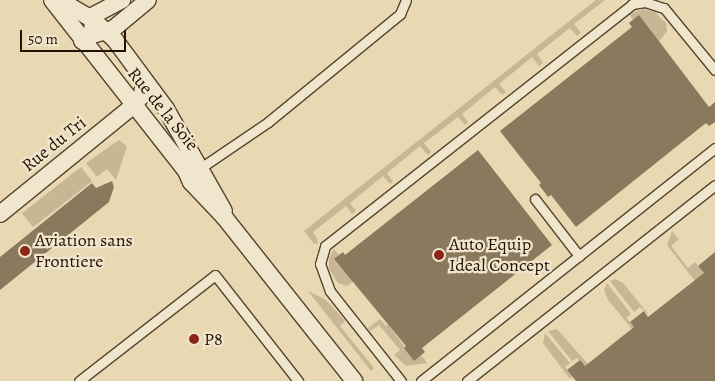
<!DOCTYPE html>
<html>
<head>
<meta charset="utf-8">
<style>
	body { margin:0 }
	#map { position:relative; width:715px; height:381px; overflow:hidden; background:#e8d9b3; font-family:Alegreya,serif }
	div>[style] { position:absolute }
	.green>* { inset:0; background:#c7b795; transform-origin:0 0 }
	.building>* { inset:0; background:#8b795e }
	.roads { filter:drop-shadow(1px 0 #56432e) drop-shadow(-1px 0 #56432e) drop-shadow(0 1px #56432e) drop-shadow(0 -1px #56432e) }
	.lane>* { height:9px; margin:-4.5px; padding:0 4.5px; transform-origin:4.5px; border-radius:4.5px; background:#f0e6ce }
	.street>* { height:16px; margin:-8px; padding:0 8px; transform-origin:8px; border-radius:8px; background:#f0e6ce }
	.dots>* { width:14px; height:14px; translate:-50% -50%; box-sizing:border-box; border:2px solid #f0e6ce; border-radius:50% }
	span { translate:-50% -50%; white-space:nowrap; text-align:center; line-height:1.15; -webkit-text-stroke:4.5px #f0e6ce; paint-order:stroke }
	.street-label { font-size:18px; color:#261101 }
	.poi-label { font-size:18px; color:#261101 }
	.left { translate:0 -50%; text-align:left }
	.scale { position:absolute; left:20px; top:30px; width:106px; height:22px; box-sizing:border-box; border:2px solid #261101; border-top:0; padding-left:6px; font-size:15px; line-height:18px; white-space:nowrap; color:#261101; -webkit-text-stroke:4px #f0e6ce; paint-order:stroke }
</style>
</head>
<body>
<div id="map">
	<div class="green">
		<i style="clip-path:polygon(596px 0,605px 0,574px 24px,581px 33px,577px 36px,570px 28px,537px 54px,543px 63px,539px 66px,532px 57px,499px 84px,506px 92px,502px 95px,495px 87px,462px 114px,468px 122px,465px 125px,458px 117px,424px 143px,431px 152px,428px 155px,420px 146px,387px 173px,393px 182px,390px 184px,383px 176px,350px 203px,356px 211px,352px 214px,346px 206px,313px 232px,317px 238px,318px 243px,314px 244px,304px 231px)"></i>
		<i style="clip-path:polygon(643px 9px,655px 12px,666px 23px,667px 31px,658px 43px,639px 16px,633px 20px,629px 14px)"></i>
		<i style="clip-path:polygon(119px 140px,127px 146px,116px 180px,107px 169px,97px 177px,86px 163px)"></i>
		<i style="left:81px;top:167px;width:18px;height:75px;rotate:52deg"></i>
		<i style="clip-path:polygon(672px 231px,679px 239px,671px 246px,688px 268px,695px 262px,704px 273px,695px 281px,667px 245px)"></i>
		<i style="clip-path:polygon(334px 249px,339px 255px,334px 260px,354px 281px,347px 286px,338px 283px,329px 269px,329px 258px)"></i>
		<i style="clip-path:polygon(615px 279px,623px 283px,649px 315px,640px 307px,634px 312px,610px 281px)"></i>
		<i style="clip-path:polygon(607px 283px,631px 314px,626px 318px,635px 327px,632px 329px,608px 300px,604px 290px)"></i>
		<i style="clip-path:polygon(308px 291px,326px 300px,345px 321px,340px 326px,374px 368px,371px 371px)"></i>
		<i style="clip-path:polygon(380px 319px,386px 326px,388px 324px,414px 360px,421px 355px,427px 363px,406px 366px,394px 355px,400px 350px,379px 325px,370px 331px,368px 328px)"></i>
		<i style="clip-path:polygon(557px 329px,588px 364px,585px 366px,577px 358px,572px 361px,548px 331px)"></i>
		<i style="clip-path:polygon(545px 333px,570px 363px,565px 367px,572px 377px,570px 379px,543px 343px)"></i>
	</div>
	<div class="building">
		<i style="clip-path:polygon(639px 15px,709px 107px,715px 102px,715px 122px,709px 126px,706px 123px,576px 227px,551px 195px,548px 197px,539px 185px,541px 183px,500px 131px,632px 27px,629px 23px)"></i>
		<i style="clip-path:polygon(478px 150px,552px 245px,422px 348px,425px 352px,414px 361px,404px 348px,406px 346px,334px 259px,343px 252px,345px 255px)"></i>
		<i style="clip-path:polygon(112px 181px,114px 187px,109px 202px,0 290px,0 257px,92px 183px,96px 188px)"></i>
		<i style="clip-path:polygon(715px 252px,715px 381px,576px 381px,567px 370px,580px 360px,585px 366px,634px 327px,630px 322px,644px 311px,648px 317px,704px 273px,698px 266px)"></i>
	</div>
	<div class="roads">
		<div class="lane">
			<i style="left:196px;top:171px;width:87px;rotate:-34.2deg"></i>
			<i style="left:268px;top:122px;width:171px;rotate:-39.3deg"></i>
			<i style="left:400px;top:14px;width:15px;rotate:-67deg"></i>
			<i style="left:535px;top:199px;width:72px;rotate:52.3deg"></i>
			<i style="left:79px;top:381px;width:172px;rotate:-37.9deg"></i>
			<i style="left:215px;top:275px;width:135px;rotate:51.9deg"></i>
			<i style="left:401px;top:381px;width:115px;rotate:-128.3deg"></i>
			<i style="left:330px;top:291px;width:29px;rotate:-110deg"></i>
			<i style="left:320px;top:264px;width:19px;rotate:-74deg"></i>
			<i style="left:325px;top:246px;width:391px;rotate:-38.2deg"></i>
			<i style="left:632px;top:4px;width:13px;rotate:-9deg"></i>
			<i style="left:645px;top:2px;width:20px;rotate:18deg"></i>
			<i style="left:664px;top:8px;width:80px;rotate:50.6deg"></i>
			<i style="left:421px;top:381px;width:375px;rotate:-38.4deg"></i>
			<i style="left:467px;top:381px;width:316px;rotate:-38.3deg"></i>
		</div>
		<div class="street">
			<i style="left:52px;top:0;width:217px;rotate:51.9deg"></i>
			<i style="left:186px;top:171px;width:12px;rotate:66deg"></i>
			<i style="left:191px;top:182px;width:50px;rotate:46.6deg"></i>
			<i style="left:225px;top:218px;width:208px;rotate:51.6deg"></i>
			<i style="left:60px;top:0;width:37px;rotate:31deg"></i>
			<i style="left:92px;top:19px;width:31px;rotate:42deg"></i>
			<i style="left:115px;top:40px;width:86px;rotate:53.5deg"></i>
			<i style="left:166px;top:109px;width:117px;rotate:60.4deg"></i>
			<i style="left:92px;top:30px;width:15px;rotate:-82deg"></i>
			<i style="left:94px;top:15px;width:32px;rotate:-28deg"></i>
			<i style="left:82px;top:41px;width:12px;rotate:-31deg"></i>
			<i style="left:92px;top:35px;width:22px;rotate:-16deg"></i>
			<i style="left:113px;top:29px;width:45px;rotate:-39.6deg"></i>
			<i style="left:0;top:214px;width:173px;rotate:-39.1deg"></i>
			<i style="left:134px;top:105px;width:13px;rotate:-51deg"></i>
			<i style="left:142px;top:95px;width:15px;rotate:-82deg"></i>
		</div>
	</div>
	<div class="dots">
		<i style="left:25px;top:251px;background:#8f2418"></i>
		<i style="left:439px;top:255px;background:#8f2418"></i>
		<i style="left:194px;top:339px;background:#8f2418"></i>
	</div>
	<div class="street-label">
		<span style="left:163px;top:109px;rotate:51deg">Rue de la Soie</span>
		<span style="left:54px;top:144px;rotate:-39deg">Rue du Tri</span>
	</div>
	<div class="poi-label">
		<span class="left" style="left:35px;top:251px">Aviation sans<br>Frontiere</span>
		<span class="left" style="left:449px;top:255px">Auto Equip<br>Ideal Concept</span>
		<span class="left" style="left:204px;top:339px">P8</span>
	</div>
	<div class="scale">50 m</div>
</div>
</body>
</html>
